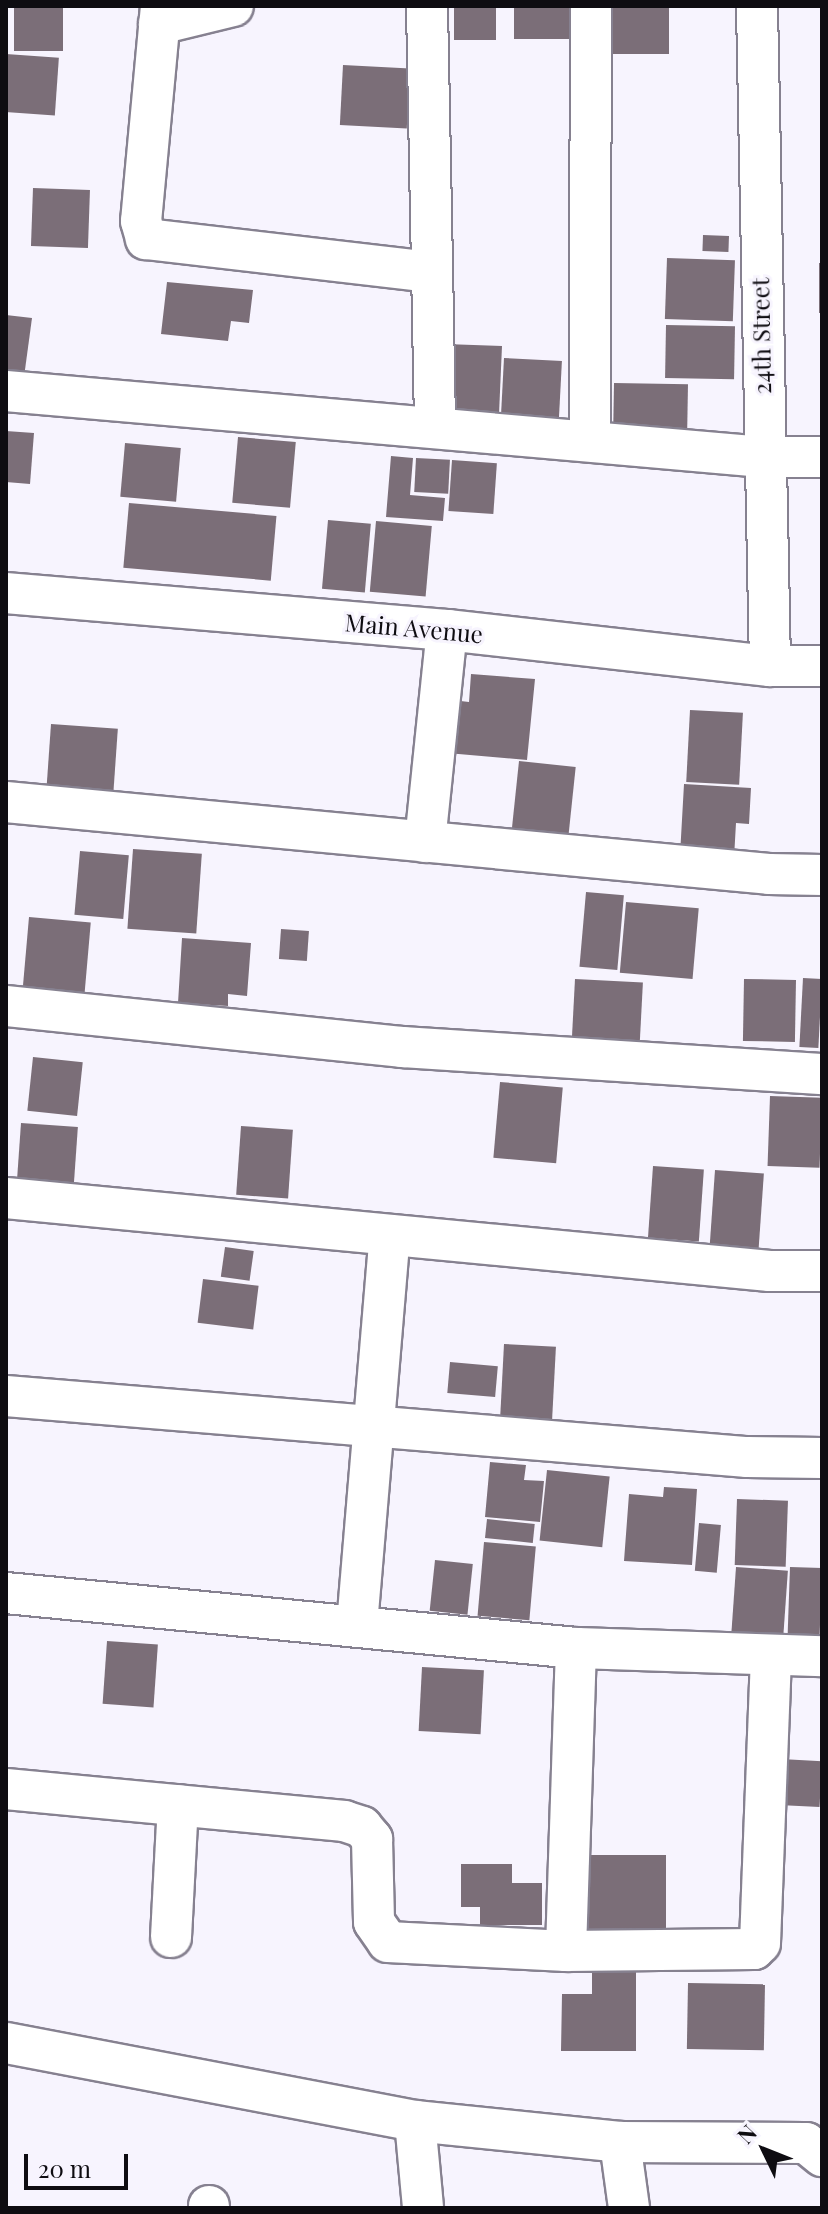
<!DOCTYPE html>
<html>
<head>
<meta charset="utf-8">
<style>
	body { margin:0 }
	#map { position:relative; width:828px; height:2214px; overflow:hidden; background:#f7f4fe; font-family:"Playfair Display",serif }
	div>[style] { position:absolute }
	.building>* { inset:0; background:#7b6e78; transform-origin:0 0 }
	.roads { filter:drop-shadow(2px 0 #868190) drop-shadow(-2px 0 #868190) drop-shadow(0 2px #868190) drop-shadow(0 -2px #868190) }
	.street>* { height:40px; margin:-20px; padding:0 20px; transform-origin:20px; border-radius:20px; background:#fff }
	span { translate:-50% -50%; white-space:nowrap; text-align:center; line-height:1.15; -webkit-text-stroke:6px #f7f4fe; paint-order:stroke }
	.street-label { font-size:24px; color:#0e0c11 }
	.frame { position:absolute; inset:0; border:8px solid #0e0c11; pointer-events:none }
	.north { position:absolute; left:724px; top:2110px; width:80px; height:80px; -webkit-text-stroke:6px #f7f4fe; paint-order:stroke; rotate:313deg; font-size:22px; font-weight:700; line-height:32px; text-align:center; color:#0e0c11 }
	.north::after { content:''; display:block; margin:auto; width:28px; height:36px; background:#0e0c11; clip-path:polygon(50% 0,100% 100%,50% 72%,0 100%) }
	.scale { position:absolute; left:24px; top:2154px; width:104px; height:36px; box-sizing:border-box; border:4px solid #0e0c11; border-top:0; padding-left:10px; font-size:24px; line-height:28px; white-space:nowrap; color:#0e0c11; -webkit-text-stroke:6px #f7f4fe; paint-order:stroke }
</style>
</head>
<body>
<div id="map">
	<div class="building">
		<i style="left:14px;top:6px;width:49px;height:45px"></i>
		<i style="left:454px;top:6px;width:42px;height:34px"></i>
		<i style="left:514px;top:6px;width:59px;height:33px"></i>
		<i style="left:613px;top:6px;width:56px;height:48px"></i>
		<i style="left:6px;top:54px;width:53px;height:58px;rotate:4deg"></i>
		<i style="left:343px;top:65px;width:67px;height:60px;rotate:3deg"></i>
		<i style="left:33px;top:188px;width:57px;height:58px;rotate:2deg"></i>
		<i style="left:703px;top:235px;width:26px;height:16px;rotate:2deg"></i>
		<i style="left:667px;top:258px;width:68px;height:61px;rotate:2deg"></i>
		<i style="left:819px;top:263px;width:3px;height:50px"></i>
		<i style="clip-path:polygon(167px 282px,253px 290px,249px 323px,231px 321px,228px 341px,161px 334px)"></i>
		<i style="clip-path:polygon(6px 315px,32px 318px,24px 377px,6px 375px)"></i>
		<i style="left:666px;top:325px;width:69px;height:53px;rotate:1deg"></i>
		<i style="clip-path:polygon(445px 344px,502px 346px,499px 414px,452px 412px)"></i>
		<i style="left:504px;top:358px;width:58px;height:57px;rotate:3deg"></i>
		<i style="left:614px;top:383px;width:74px;height:51px;rotate:1deg"></i>
		<i style="clip-path:polygon(6px 431px,34px 433px,30px 484px,6px 482px)"></i>
		<i style="left:238px;top:437px;width:58px;height:66px;rotate:5deg"></i>
		<i style="left:125px;top:443px;width:56px;height:54px;rotate:5deg"></i>
		<i style="clip-path:polygon(391px 456px,413px 458px,410px 495px,445px 498px,443px 521px,386px 517px)"></i>
		<i style="left:416px;top:458px;width:34px;height:34px;rotate:3deg"></i>
		<i style="left:452px;top:460px;width:45px;height:51px;rotate:4deg"></i>
		<i style="left:129px;top:503px;width:148px;height:65px;rotate:5deg"></i>
		<i style="left:328px;top:520px;width:43px;height:69px;rotate:5deg"></i>
		<i style="left:376px;top:521px;width:56px;height:71px;rotate:5deg"></i>
		<i style="clip-path:polygon(471px 674px,535px 679px,527px 760px,447px 753px,452px 700px,469px 702px)"></i>
		<i style="left:690px;top:710px;width:53px;height:72px;rotate:3deg"></i>
		<i style="left:51px;top:724px;width:67px;height:69px;rotate:4deg"></i>
		<i style="left:519px;top:761px;width:57px;height:72px;rotate:6deg"></i>
		<i style="clip-path:polygon(684px 784px,751px 788px,749px 824px,736px 823px,734px 858px,680px 855px)"></i>
		<i style="left:133px;top:849px;width:69px;height:80px;rotate:4deg"></i>
		<i style="left:80px;top:851px;width:49px;height:64px;rotate:5deg"></i>
		<i style="left:586px;top:892px;width:38px;height:75px;rotate:5deg"></i>
		<i style="left:626px;top:902px;width:73px;height:71px;rotate:5deg"></i>
		<i style="left:29px;top:917px;width:62px;height:71px;rotate:5deg"></i>
		<i style="left:281px;top:929px;width:28px;height:30px;rotate:4deg"></i>
		<i style="clip-path:polygon(182px 938px,251px 943px,247px 996px,228px 994px,228px 1006px,178px 1003px)"></i>
		<i style="left:803px;top:978px;width:19px;height:69px;rotate:3deg"></i>
		<i style="left:575px;top:979px;width:68px;height:64px;rotate:3deg"></i>
		<i style="left:744px;top:979px;width:52px;height:62px;rotate:1deg"></i>
		<i style="left:33px;top:1057px;width:50px;height:54px;rotate:6deg"></i>
		<i style="left:500px;top:1082px;width:63px;height:76px;rotate:5deg"></i>
		<i style="left:770px;top:1096px;width:52px;height:70px;rotate:2deg"></i>
		<i style="left:21px;top:1123px;width:57px;height:63px;rotate:4deg"></i>
		<i style="left:241px;top:1126px;width:52px;height:69px;rotate:4deg"></i>
		<i style="left:653px;top:1166px;width:51px;height:72px;rotate:4deg"></i>
		<i style="left:715px;top:1170px;width:49px;height:76px;rotate:4deg"></i>
		<i style="left:225px;top:1247px;width:29px;height:30px;rotate:8deg"></i>
		<i style="left:203px;top:1279px;width:56px;height:44px;rotate:7deg"></i>
		<i style="left:504px;top:1344px;width:52px;height:76px;rotate:3deg"></i>
		<i style="left:450px;top:1362px;width:48px;height:31px;rotate:5deg"></i>
		<i style="clip-path:polygon(490px 1462px,526px 1465px,524px 1480px,544px 1481px,540px 1522px,485px 1517px)"></i>
		<i style="left:547px;top:1470px;width:63px;height:71px;rotate:6deg"></i>
		<i style="clip-path:polygon(664px 1487px,697px 1489px,692px 1565px,624px 1561px,629px 1494px,663px 1497px)"></i>
		<i style="left:737px;top:1499px;width:51px;height:66px;rotate:2deg"></i>
		<i style="left:487px;top:1519px;width:48px;height:19px;rotate:6deg"></i>
		<i style="left:699px;top:1523px;width:22px;height:48px;rotate:5deg"></i>
		<i style="left:484px;top:1542px;width:52px;height:74px;rotate:5deg"></i>
		<i style="left:435px;top:1560px;width:38px;height:51px;rotate:6deg"></i>
		<i style="left:736px;top:1567px;width:52px;height:68px;rotate:4deg"></i>
		<i style="left:790px;top:1567px;width:32px;height:69px;rotate:2deg"></i>
		<i style="left:107px;top:1641px;width:51px;height:63px;rotate:4deg"></i>
		<i style="left:422px;top:1667px;width:62px;height:64px;rotate:3deg"></i>
		<i style="left:781px;top:1759px;width:41px;height:46px;rotate:3deg"></i>
		<i style="left:588px;top:1855px;width:78px;height:80px"></i>
		<i style="clip-path:polygon(461px 1864px,512px 1864px,512px 1883px,542px 1883px,542px 1925px,480px 1925px,480px 1907px,461px 1907px)"></i>
		<i style="clip-path:polygon(592px 1971px,636px 1971px,636px 2051px,561px 2051px,562px 1994px,592px 1994px)"></i>
		<i style="left:688px;top:1983px;width:77px;height:66px;rotate:1deg"></i>
	</div>
	<div class="roads">
		<div class="street">
			<i style="left:161px;top:6px;width:216px;rotate:95.3deg"></i>
			<i style="left:141px;top:221px;width:19px;rotate:74deg"></i>
			<i style="left:146px;top:239px;width:287px;rotate:6.6deg"></i>
			<i style="left:427px;top:6px;width:418px;rotate:88.9deg"></i>
			<i style="left:757px;top:6px;width:660px;rotate:88.87deg"></i>
			<i style="left:159px;top:24px;width:76px;rotate:-13.7deg"></i>
			<i style="left:6px;top:391px;width:760px;rotate:4.98deg"></i>
			<i style="left:763px;top:457px;width:59px"></i>
			<i style="left:590px;top:441px;width:435px;rotate:-89.9deg"></i>
			<i style="left:6px;top:593px;width:443px;rotate:4.8deg"></i>
			<i style="left:447px;top:630px;width:325px;rotate:6.4deg"></i>
			<i style="left:770px;top:666px;width:52px"></i>
			<i style="left:6px;top:802px;width:766px;rotate:5.39deg"></i>
			<i style="left:769px;top:874px;width:53px;rotate:1.1deg"></i>
			<i style="left:425px;top:842px;width:213px;rotate:-84.1deg"></i>
			<i style="left:6px;top:1006px;width:399px;rotate:5.9deg"></i>
			<i style="left:403px;top:1047px;width:420px;rotate:3.7deg"></i>
			<i style="left:6px;top:1198px;width:767px;rotate:5.46deg"></i>
			<i style="left:770px;top:1271px;width:52px"></i>
			<i style="left:6px;top:1396px;width:744px;rotate:4.71deg"></i>
			<i style="left:747px;top:1457px;width:75px;rotate:0.8deg"></i>
			<i style="left:6px;top:1593px;width:573px;rotate:5.51deg"></i>
			<i style="left:576px;top:1648px;width:246px;rotate:1.9deg"></i>
			<i style="left:357px;top:1625px;width:391px;rotate:-85.2deg"></i>
			<i style="left:576px;top:1648px;width:303px;rotate:91.9deg"></i>
			<i style="left:566px;top:1951px;width:188px;rotate:-0.6deg"></i>
			<i style="left:754px;top:1949px;width:8px;rotate:-45deg"></i>
			<i style="left:760px;top:1943px;width:288px;rotate:-87.8deg"></i>
			<i style="left:6px;top:1789px;width:340px;rotate:5.4deg"></i>
			<i style="left:344px;top:1821px;width:19px;rotate:18deg"></i>
			<i style="left:362px;top:1827px;width:16px;rotate:50deg"></i>
			<i style="left:372px;top:1839px;width:83px;rotate:88.6deg"></i>
			<i style="left:374px;top:1922px;width:24px;rotate:55deg"></i>
			<i style="left:388px;top:1942px;width:178px;rotate:2.9deg"></i>
			<i style="left:171px;top:1937px;width:132px;rotate:-87deg"></i>
			<i style="left:6px;top:2043px;width:416px;rotate:10.8deg"></i>
			<i style="left:415px;top:2121px;width:206px;rotate:5.8deg"></i>
			<i style="left:620px;top:2142px;width:186px;rotate:0.3deg"></i>
			<i style="left:806px;top:2143px;width:21px;rotate:39deg"></i>
			<i style="left:415px;top:2121px;width:87px;rotate:84.7deg"></i>
			<i style="left:620px;top:2142px;width:67px;rotate:82.2deg"></i>
			<i style="left:209px;top:2206px;width:2px;rotate:90deg"></i>
		</div>
	</div>
	<div class="street-label">
		<span style="left:761px;top:336px;rotate:-91deg">24th Street</span>
		<span style="left:414px;top:628px;rotate:5deg">Main Avenue</span>
	</div>
	<div class="frame"></div>
	<div class="north">N</div>
	<div class="scale">20 m</div>
</div>
</body>
</html>
